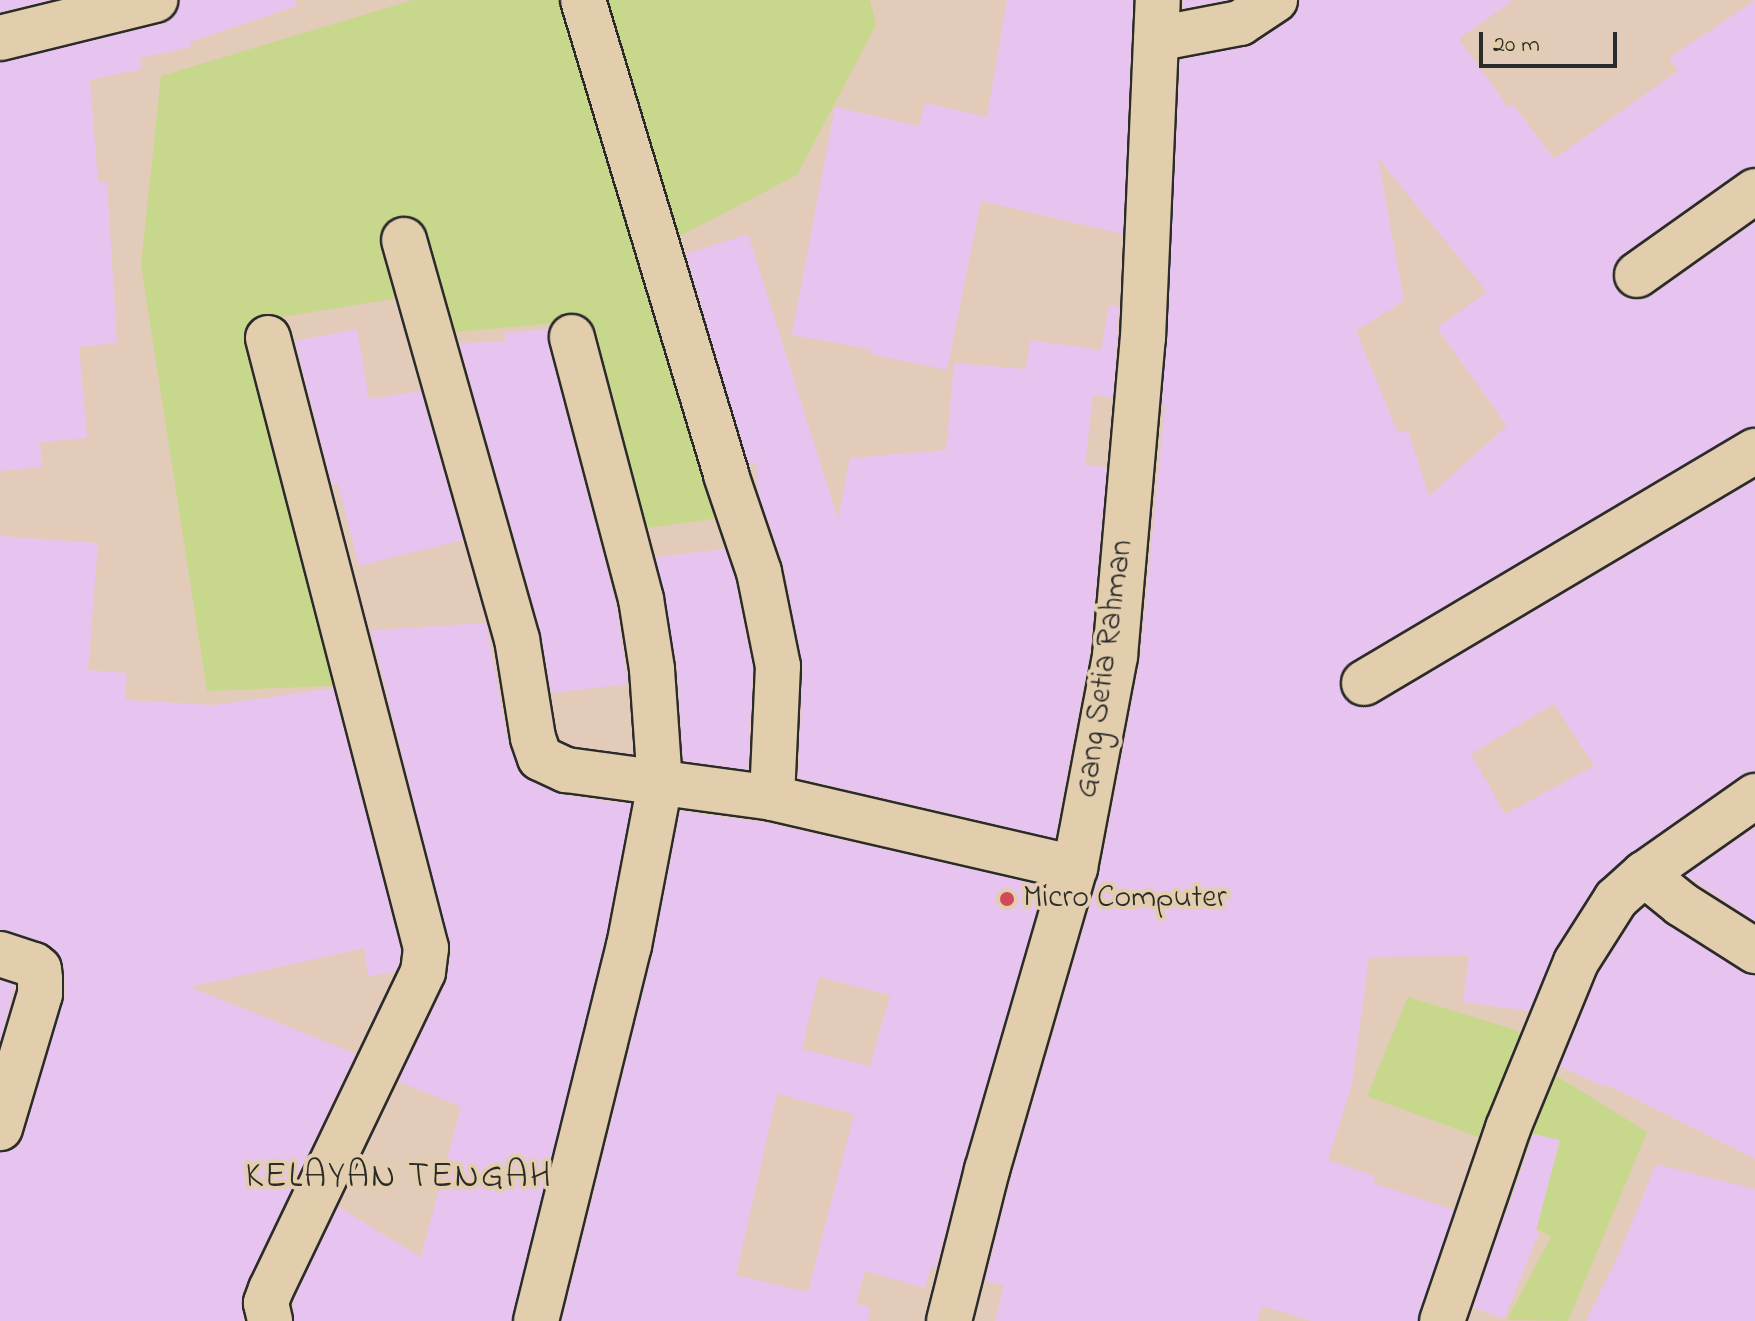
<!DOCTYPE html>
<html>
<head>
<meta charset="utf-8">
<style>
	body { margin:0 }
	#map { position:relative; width:1755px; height:1321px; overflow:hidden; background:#e3cbb9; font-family:"Indie Flower",sans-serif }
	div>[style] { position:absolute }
	.green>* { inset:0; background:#c7d78c }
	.building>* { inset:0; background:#e7c4ef }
	.roads { filter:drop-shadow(2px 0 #2b2b2b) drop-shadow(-2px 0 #2b2b2b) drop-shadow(0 2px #2b2b2b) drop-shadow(0 -2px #2b2b2b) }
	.minor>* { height:44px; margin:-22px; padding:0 22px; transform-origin:22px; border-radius:22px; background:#e2cdac }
	.dots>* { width:22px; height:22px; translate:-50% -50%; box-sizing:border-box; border:4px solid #e2cdac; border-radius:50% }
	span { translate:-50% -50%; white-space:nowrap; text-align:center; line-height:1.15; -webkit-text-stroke:8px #e2cdac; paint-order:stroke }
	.street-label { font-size:32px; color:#2b2b2b }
	.poi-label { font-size:32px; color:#2b2b2b }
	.left { translate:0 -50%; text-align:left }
	.quarter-label { font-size:36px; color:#2b2b2b; letter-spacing:2px }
	.scale { position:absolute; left:1479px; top:32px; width:138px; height:36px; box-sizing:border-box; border:4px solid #2b2b2b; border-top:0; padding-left:10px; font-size:24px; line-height:28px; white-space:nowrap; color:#2b2b2b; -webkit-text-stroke:6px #e2cdac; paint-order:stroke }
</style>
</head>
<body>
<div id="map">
	<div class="green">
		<i style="clip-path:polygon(413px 0,870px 0,876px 25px,797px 175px,647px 253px,732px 516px,640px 529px,587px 320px,446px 333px,398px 298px,263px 320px,349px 685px,207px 691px,141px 265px,161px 76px)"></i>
		<i style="clip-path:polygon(1408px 997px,1516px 1030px,1552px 1073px,1647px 1132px,1568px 1321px,1507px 1320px,1551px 1237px,1499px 1207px,1511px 1149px,1367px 1096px)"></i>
	</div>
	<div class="building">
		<i style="clip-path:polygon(0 0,50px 0,0 12px)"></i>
		<i style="clip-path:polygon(179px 0,295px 0,296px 6px,190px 42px,191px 47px,140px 58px,142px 69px,90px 80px,98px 182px,107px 182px,117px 343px,79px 347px,87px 438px,40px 442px,42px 467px,0 471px,0 62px,161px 24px,173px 17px)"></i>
		<i style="clip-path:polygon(1007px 0,1133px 0,1123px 234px,981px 201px,947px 370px,870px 354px,871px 349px,792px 335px,835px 107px,919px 126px,925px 103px,987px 117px)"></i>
		<i style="clip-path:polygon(1183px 0,1227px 0,1183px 8px)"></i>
		<i style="clip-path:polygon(evenodd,1300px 0,1513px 0,1459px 39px,1508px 107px,1513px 104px,1554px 159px,1678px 71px,1669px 58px,1755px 0,1755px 166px,1740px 171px,1622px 255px,1615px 264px,1612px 277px,1616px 289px,1626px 297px,1639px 300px,1651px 296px,1755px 222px,1755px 426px,1742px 430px,1351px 662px,1343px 670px,1339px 683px,1342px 695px,1351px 704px,1364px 708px,1377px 704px,1755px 480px,1755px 771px,1741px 776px,1629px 854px,1599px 881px,1555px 949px,1529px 1011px,1463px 1002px,1469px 956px,1369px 957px,1352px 1084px,1328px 1160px,1375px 1176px,1373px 1183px,1454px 1210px,1418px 1321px,1312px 1321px,1262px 1306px,1257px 1321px,995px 1321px,1004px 1285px,985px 1281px,1011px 1177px,1099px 875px,1140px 660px,1165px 406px,1162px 405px,1180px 60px,1254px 44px,1289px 20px,1297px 12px,1300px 0,1378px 158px,1487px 292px,1437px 328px,1507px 426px,1429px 496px,1408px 430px,1398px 433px,1356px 331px,1404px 301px,1378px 158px,1300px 0,1554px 704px,1594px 766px,1505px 814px,1471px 754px,1554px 704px)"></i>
		<i style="clip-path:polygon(748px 234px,838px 519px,850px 458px,946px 450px,954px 363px,1026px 369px,1030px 340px,1101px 350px,1109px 305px,1119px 307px,1113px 398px,1093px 395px,1085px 465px,1107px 467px,1090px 653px,1055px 838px,798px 778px,803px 667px,784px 567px,759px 495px,756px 462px,749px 465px,686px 254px)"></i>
		<i style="clip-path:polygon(357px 329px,369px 399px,421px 391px,463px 540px,359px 566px,338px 484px,332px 485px,295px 341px)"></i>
		<i style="clip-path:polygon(548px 329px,548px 343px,616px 604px,628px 684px,551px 693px,541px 632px,459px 343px,505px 342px,504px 333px)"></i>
		<i style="clip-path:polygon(0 536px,98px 543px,88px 670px,127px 673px,125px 700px,215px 705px,333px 688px,401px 950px,399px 965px,395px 972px,368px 976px,364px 948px,190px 987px,356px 1054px,248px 1280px,242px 1295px,244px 1321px,0 1321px,0 1152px,17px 1147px,24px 1135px,65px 994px,64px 966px,55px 949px,42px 941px,0 930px)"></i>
		<i style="clip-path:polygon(725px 549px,735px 579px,753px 668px,748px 770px,683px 761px,677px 665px,656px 557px)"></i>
		<i style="clip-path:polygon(486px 623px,508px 742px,521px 774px,562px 795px,631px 804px,605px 941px,512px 1321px,294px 1321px,294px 1299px,338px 1207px,421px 1257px,461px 1107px,398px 1081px,446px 982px,451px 951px,371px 630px)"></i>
		<i style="clip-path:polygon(evenodd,680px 811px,768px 823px,1044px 886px,963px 1164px,936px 1268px,931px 1267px,925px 1288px,865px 1271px,856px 1303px,870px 1307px,868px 1321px,562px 1321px,653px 952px,680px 811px,819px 977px,890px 995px,870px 1066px,802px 1049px,819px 977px,680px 811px,777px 1094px,854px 1114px,808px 1292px,736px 1275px,777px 1094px)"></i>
		<i style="clip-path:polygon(1755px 827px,1755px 921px,1685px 875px)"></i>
		<i style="clip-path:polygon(1645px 907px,1742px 972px,1755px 976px,1755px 1159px,1605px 1084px,1604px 1087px,1560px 1066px,1598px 974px,1635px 915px)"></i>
		<i style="clip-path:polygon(0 980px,15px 985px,0 1041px)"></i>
		<i style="clip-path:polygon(1533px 1134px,1560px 1140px,1536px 1231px,1539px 1233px,1504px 1319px,1473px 1307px)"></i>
		<i style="clip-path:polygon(1656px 1164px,1755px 1189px,1755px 1321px,1586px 1321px,1619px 1254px)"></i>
	</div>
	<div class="roads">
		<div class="minor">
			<i style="left:583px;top:0;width:496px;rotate:73.2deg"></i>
			<i style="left:726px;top:475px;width:102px;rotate:71.2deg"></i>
			<i style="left:759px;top:572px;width:96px;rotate:78.6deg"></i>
			<i style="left:778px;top:666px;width:132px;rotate:92.6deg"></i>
			<i style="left:772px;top:798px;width:311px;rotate:13deg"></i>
			<i style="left:0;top:38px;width:160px;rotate:-13.8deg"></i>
			<i style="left:1156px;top:39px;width:86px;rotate:-10.8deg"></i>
			<i style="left:1240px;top:23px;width:42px;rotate:-33.3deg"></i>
			<i style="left:404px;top:240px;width:415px;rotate:74.2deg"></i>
			<i style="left:517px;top:639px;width:100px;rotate:80.8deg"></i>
			<i style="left:533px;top:738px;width:21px;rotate:71deg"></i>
			<i style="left:540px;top:758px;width:29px;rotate:25deg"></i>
			<i style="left:566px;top:770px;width:208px;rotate:7.7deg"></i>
			<i style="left:1637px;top:275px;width:145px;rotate:-35.4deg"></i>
			<i style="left:268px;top:338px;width:630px;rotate:75.48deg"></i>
			<i style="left:426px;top:948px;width:24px;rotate:97deg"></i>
			<i style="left:423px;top:972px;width:352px;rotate:115.6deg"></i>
			<i style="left:271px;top:1289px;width:15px;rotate:110deg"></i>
			<i style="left:266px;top:1303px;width:18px;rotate:77deg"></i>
			<i style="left:1364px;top:683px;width:455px;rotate:-30.7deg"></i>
			<i style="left:1644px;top:874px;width:48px;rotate:39deg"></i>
			<i style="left:1681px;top:904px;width:88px;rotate:32.4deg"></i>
			<i style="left:0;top:954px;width:36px;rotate:18deg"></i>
			<i style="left:34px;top:965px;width:6px;rotate:39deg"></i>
			<i style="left:39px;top:969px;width:10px;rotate:84deg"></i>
			<i style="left:40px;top:979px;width:15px;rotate:90deg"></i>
			<i style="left:40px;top:994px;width:140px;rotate:106.6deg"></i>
			<i style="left:536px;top:1321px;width:386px;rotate:-76.1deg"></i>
			<i style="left:629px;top:946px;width:165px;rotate:-79.2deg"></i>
			<i style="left:660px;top:784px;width:115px;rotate:-94deg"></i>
			<i style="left:652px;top:669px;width:71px;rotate:-98.9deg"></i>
			<i style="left:641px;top:599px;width:271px;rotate:-104.8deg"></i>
			<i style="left:949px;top:1321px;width:156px;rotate:-75.9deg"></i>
			<i style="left:987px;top:1170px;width:315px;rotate:-73.8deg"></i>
			<i style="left:1075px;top:868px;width:216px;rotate:-79.3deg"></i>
			<i style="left:1115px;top:656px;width:319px;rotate:-85deg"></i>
			<i style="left:1143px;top:338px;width:338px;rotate:-87.5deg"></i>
			<i style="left:1442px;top:1321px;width:204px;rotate:-71.1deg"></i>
			<i style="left:1508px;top:1128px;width:179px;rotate:-67.7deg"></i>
			<i style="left:1576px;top:962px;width:75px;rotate:-57.6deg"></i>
			<i style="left:1616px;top:899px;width:38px;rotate:-42deg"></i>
			<i style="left:1644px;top:874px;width:136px;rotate:-35.1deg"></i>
		</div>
	</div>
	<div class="dots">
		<i style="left:1007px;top:899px;background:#d1495b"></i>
	</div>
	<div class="street-label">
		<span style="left:1106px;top:669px;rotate:-82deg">Gang Setia Rahman</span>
	</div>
	<div class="poi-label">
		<span class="left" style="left:1023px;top:899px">Micro Computer</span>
	</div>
	<div class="quarter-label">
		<span style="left:399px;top:1178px">KELAYAN TENGAH</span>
	</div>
	<div class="scale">20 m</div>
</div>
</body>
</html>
